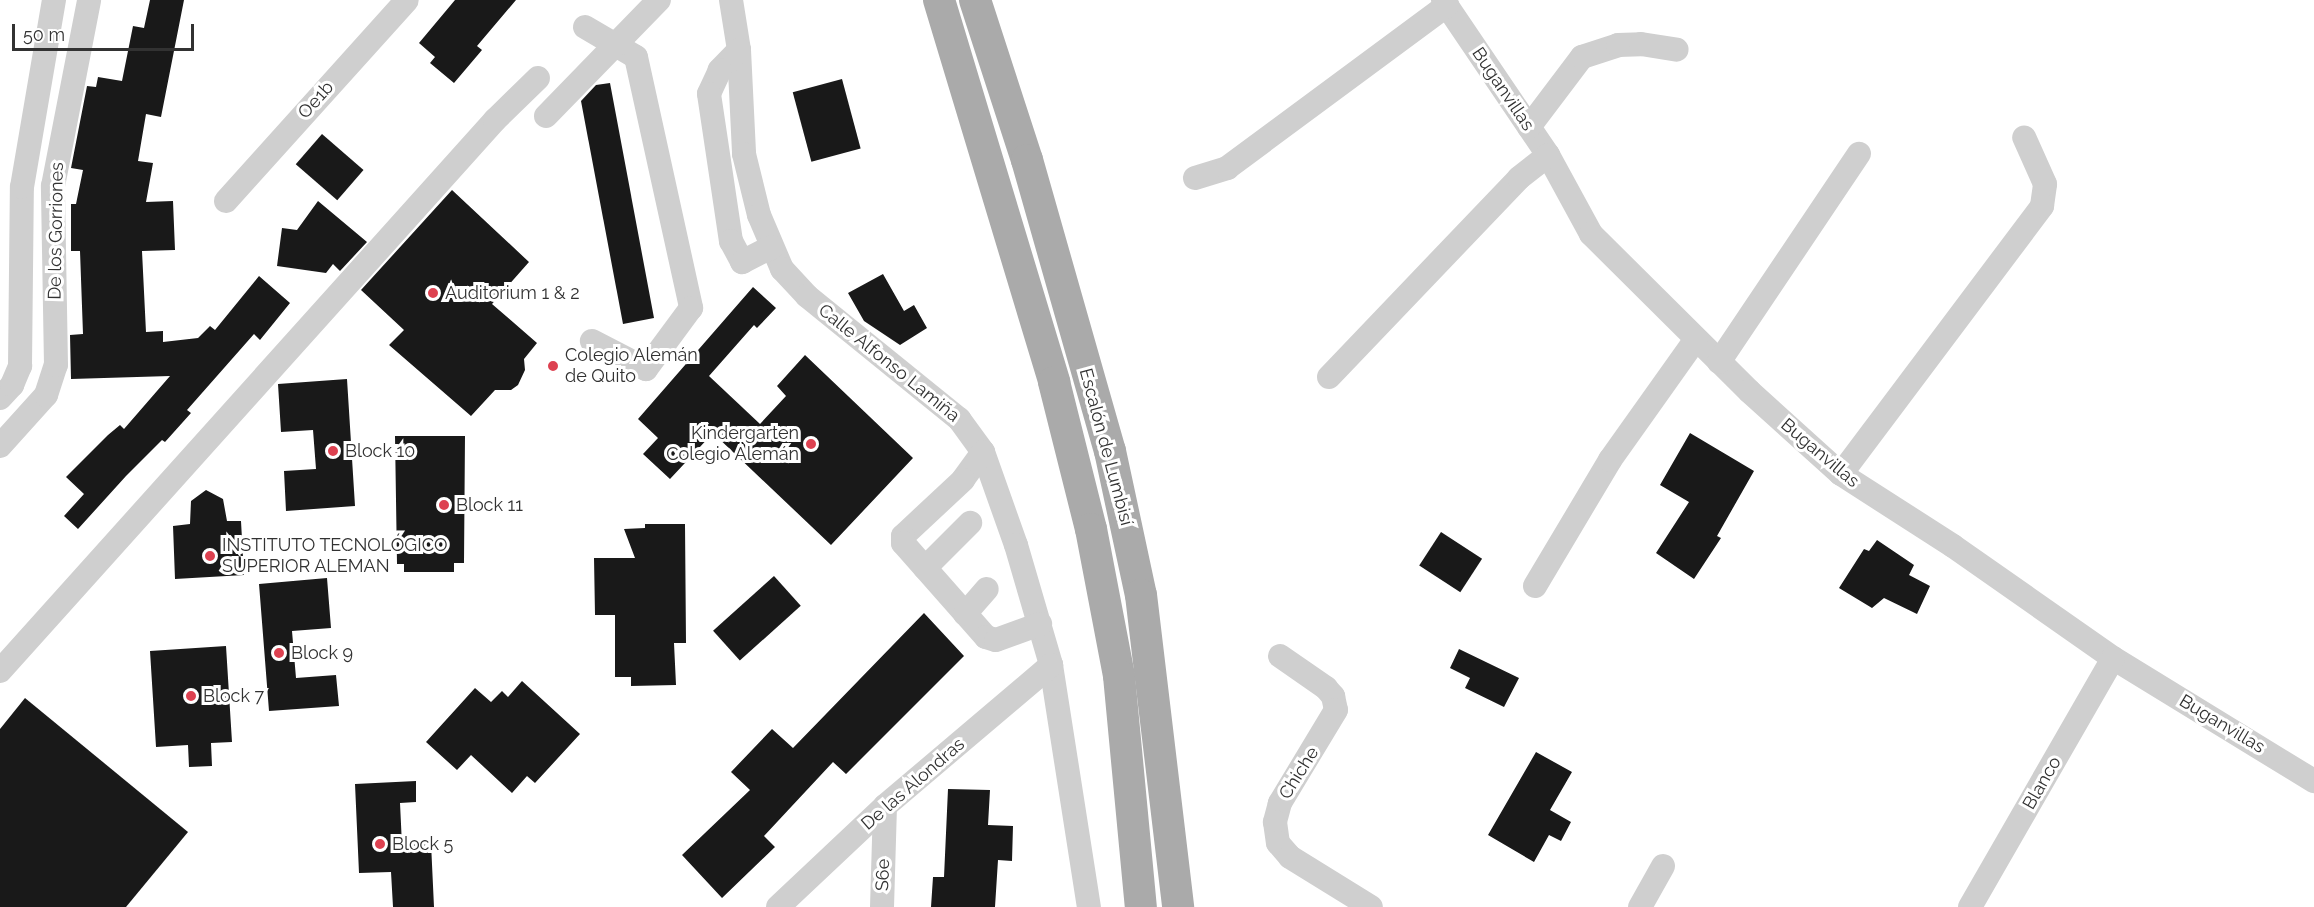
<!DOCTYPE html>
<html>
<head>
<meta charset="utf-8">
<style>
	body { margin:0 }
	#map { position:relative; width:2314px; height:907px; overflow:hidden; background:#fff; font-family:Raleway,sans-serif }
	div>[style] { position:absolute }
	.building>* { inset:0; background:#191919; transform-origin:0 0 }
	.minor>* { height:24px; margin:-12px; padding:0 12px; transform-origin:12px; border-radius:12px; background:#cfcfcf }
	.major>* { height:32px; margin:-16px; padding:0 16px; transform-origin:16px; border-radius:16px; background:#aaa }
	.dots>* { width:16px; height:16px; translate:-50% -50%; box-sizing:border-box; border:3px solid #fff; border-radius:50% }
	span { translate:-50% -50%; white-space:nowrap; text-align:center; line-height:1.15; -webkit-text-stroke:6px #fff; paint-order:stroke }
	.street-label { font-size:18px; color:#323232 }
	.poi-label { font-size:18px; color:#323232 }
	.left { translate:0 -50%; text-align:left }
	.right { translate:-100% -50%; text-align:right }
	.scale { position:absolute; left:12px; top:24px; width:182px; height:27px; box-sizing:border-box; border:3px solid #323232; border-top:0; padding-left:8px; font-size:18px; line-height:21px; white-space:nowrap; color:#323232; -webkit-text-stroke:4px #fff; paint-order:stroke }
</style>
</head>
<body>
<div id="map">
	<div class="building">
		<i style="clip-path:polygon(150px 0,184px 0,161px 117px,146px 114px,138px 161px,153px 163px,146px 202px,173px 201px,175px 250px,142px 251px,146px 332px,163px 331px,163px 342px,198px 338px,210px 326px,215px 330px,259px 276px,290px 303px,260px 340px,254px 334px,187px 410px,191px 413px,165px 442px,162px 440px,126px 476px,78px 529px,64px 516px,84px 494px,66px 477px,108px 435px,120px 425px,124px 429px,170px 376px,71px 379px,70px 335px,83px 334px,80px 251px,71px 251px,71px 204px,76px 204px,83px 170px,71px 168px,87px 86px,96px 87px,98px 77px,122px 81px,133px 26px,144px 28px)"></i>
		<i style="clip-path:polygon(455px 0,516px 0,477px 46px,482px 50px,454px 83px,430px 63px,435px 57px,419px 43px)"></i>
		<i style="left:842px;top:79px;width:72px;height:51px;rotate:75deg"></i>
		<i style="clip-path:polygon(610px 83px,654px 318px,623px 324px,581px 101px,596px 85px)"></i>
		<i style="left:322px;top:134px;width:55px;height:40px;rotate:41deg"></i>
		<i style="clip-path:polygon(452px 190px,529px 262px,492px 304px,537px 343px,524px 359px,525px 370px,518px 385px,511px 390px,495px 390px,471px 416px,389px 345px,404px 330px,361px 290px)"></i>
		<i style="clip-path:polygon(318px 201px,367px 242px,340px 271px,333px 264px,326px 273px,277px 266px,282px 228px,297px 230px)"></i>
		<i style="clip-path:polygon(883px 274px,904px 311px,914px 305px,927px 328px,900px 345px,864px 321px,848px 293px)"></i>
		<i style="clip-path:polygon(753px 287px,776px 308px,757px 328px,754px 325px,709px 376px,760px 424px,786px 396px,777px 386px,805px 355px,913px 458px,831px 545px,713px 433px,670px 479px,643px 454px,658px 438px,638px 419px)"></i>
		<i style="clip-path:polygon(347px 379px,355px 506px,286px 511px,284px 471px,316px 469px,313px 430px,281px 432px,278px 384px)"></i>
		<i style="clip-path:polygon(1690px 433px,1754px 471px,1717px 536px,1721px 538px,1694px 579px,1656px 553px,1689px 502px,1660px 485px)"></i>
		<i style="clip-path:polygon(395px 436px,465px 436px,464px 563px,454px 563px,454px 572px,404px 572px,404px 564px,397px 564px)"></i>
		<i style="clip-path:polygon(206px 490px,223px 499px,227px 521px,241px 521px,244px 575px,175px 579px,173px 526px,190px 524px,191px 501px)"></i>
		<i style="clip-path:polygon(645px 524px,685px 524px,686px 643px,674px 643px,676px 685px,631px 686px,631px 677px,615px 677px,615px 615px,595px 615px,594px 558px,635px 558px,624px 529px,645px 528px)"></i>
		<i style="left:1441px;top:532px;width:49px;height:40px;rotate:33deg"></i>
		<i style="clip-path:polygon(1877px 540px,1914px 565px,1909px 575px,1930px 586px,1917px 614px,1884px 598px,1872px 608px,1839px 588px,1864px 549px,1869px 551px)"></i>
		<i style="left:774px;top:576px;width:40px;height:82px;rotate:48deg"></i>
		<i style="clip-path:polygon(327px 578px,331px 628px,292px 631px,296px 678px,336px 675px,339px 706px,269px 711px,259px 584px)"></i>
		<i style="clip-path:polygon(924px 613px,964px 656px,846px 774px,833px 762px,764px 836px,775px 847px,722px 898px,682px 855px,750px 790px,731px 772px,772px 729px,793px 748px)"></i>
		<i style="clip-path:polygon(226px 646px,232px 742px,211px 743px,212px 766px,189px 767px,188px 745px,156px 747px,150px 651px)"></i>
		<i style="clip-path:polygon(1459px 649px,1519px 678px,1504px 707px,1465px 688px,1470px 678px,1450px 668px)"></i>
		<i style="clip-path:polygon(522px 681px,580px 734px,535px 783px,527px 776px,512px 793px,471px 755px,457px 770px,426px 742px,475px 688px,491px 702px,502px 691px,508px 697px)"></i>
		<i style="clip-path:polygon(25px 698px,188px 832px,126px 907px,0 907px,0 729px)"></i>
		<i style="clip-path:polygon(1536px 752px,1572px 772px,1550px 810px,1571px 822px,1561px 841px,1549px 835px,1534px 862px,1488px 835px)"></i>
		<i style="clip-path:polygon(416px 781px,416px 802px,400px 803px,402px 845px,431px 843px,434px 907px,393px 907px,391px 872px,359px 873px,355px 784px)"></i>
		<i style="clip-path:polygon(948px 789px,990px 790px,988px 825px,1013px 826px,1012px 861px,998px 860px,995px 907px,931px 907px,933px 877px,944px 877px)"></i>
	</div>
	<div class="minor">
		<i style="left:731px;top:0;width:51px;rotate:80.9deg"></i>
		<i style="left:739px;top:50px;width:104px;rotate:87.2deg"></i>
		<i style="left:744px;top:154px;width:63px;rotate:76.2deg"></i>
		<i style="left:759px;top:215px;width:59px;rotate:66.9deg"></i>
		<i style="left:782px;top:269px;width:37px;rotate:47deg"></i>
		<i style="left:807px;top:296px;width:196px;rotate:39deg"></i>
		<i style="left:959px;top:419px;width:41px;rotate:54deg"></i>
		<i style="left:983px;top:452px;width:99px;rotate:70.5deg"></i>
		<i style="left:1016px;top:545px;width:125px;rotate:73.7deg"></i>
		<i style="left:1051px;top:665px;width:245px;rotate:81.1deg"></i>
		<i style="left:1443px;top:0;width:187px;rotate:55.9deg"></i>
		<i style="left:1548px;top:155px;width:90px;rotate:61.4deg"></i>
		<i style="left:1591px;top:234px;width:223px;rotate:44.8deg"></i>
		<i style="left:1749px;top:391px;width:124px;rotate:42.1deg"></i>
		<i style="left:1841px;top:474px;width:133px;rotate:32.7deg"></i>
		<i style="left:1953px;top:546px;width:195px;rotate:35deg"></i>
		<i style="left:2113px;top:658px;width:236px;rotate:31.5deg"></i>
		<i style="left:585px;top:27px;width:59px;rotate:30.5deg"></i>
		<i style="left:636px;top:57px;width:257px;rotate:77.6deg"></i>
		<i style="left:691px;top:308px;width:76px;rotate:126.4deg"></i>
		<i style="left:646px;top:369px;width:61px;rotate:-152.6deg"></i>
		<i style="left:739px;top:50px;width:28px;rotate:134deg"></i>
		<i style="left:720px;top:70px;width:26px;rotate:115deg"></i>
		<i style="left:709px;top:94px;width:149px;rotate:81.5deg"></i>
		<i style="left:731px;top:241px;width:24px;rotate:62deg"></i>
		<i style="left:742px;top:262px;width:33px;rotate:-27deg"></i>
		<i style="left:546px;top:116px;width:162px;rotate:-45.8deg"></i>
		<i style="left:1529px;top:127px;width:88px;rotate:-52.9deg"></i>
		<i style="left:1582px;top:57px;width:38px;rotate:-18deg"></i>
		<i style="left:1618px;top:45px;width:23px;rotate:-2deg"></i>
		<i style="left:1641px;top:44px;width:36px;rotate:9deg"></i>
		<i style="left:1195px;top:178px;width:34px;rotate:-17deg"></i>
		<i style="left:1227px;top:168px;width:274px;rotate:-36.5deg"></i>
		<i style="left:226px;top:201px;width:270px;rotate:-48deg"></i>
		<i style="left:1719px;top:362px;width:251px;rotate:-56.1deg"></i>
		<i style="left:1329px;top:377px;width:275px;rotate:-46.3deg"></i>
		<i style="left:1519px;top:178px;width:37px;rotate:-38deg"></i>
		<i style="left:0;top:398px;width:18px;rotate:-47deg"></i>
		<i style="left:12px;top:385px;width:21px;rotate:-67deg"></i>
		<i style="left:20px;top:366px;width:179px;rotate:-89.4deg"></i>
		<i style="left:22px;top:187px;width:190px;rotate:-80.3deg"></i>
		<i style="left:0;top:446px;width:69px;rotate:-48deg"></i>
		<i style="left:46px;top:395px;width:32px;rotate:-72deg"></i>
		<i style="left:56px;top:365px;width:179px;rotate:-91deg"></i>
		<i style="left:53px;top:186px;width:189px;rotate:-79deg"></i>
		<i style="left:983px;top:452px;width:34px;rotate:126deg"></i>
		<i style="left:963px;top:480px;width:82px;rotate:137deg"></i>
		<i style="left:903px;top:536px;width:7px;rotate:90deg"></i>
		<i style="left:903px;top:543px;width:125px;rotate:48.6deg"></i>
		<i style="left:986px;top:637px;width:10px;rotate:17deg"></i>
		<i style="left:996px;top:640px;width:47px;rotate:-20deg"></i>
		<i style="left:1841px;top:474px;width:335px;rotate:-53.1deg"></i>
		<i style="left:2042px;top:206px;width:22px;rotate:-82deg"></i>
		<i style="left:2045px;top:184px;width:51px;rotate:-114.1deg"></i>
		<i style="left:925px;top:568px;width:64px;rotate:-45deg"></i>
		<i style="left:1535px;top:586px;width:147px;rotate:-59.2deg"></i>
		<i style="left:1610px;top:460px;width:148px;rotate:-54.6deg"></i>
		<i style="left:965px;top:614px;width:33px;rotate:-49deg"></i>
		<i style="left:1280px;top:656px;width:56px;rotate:34.8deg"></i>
		<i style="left:1326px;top:688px;width:11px;rotate:49deg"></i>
		<i style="left:1333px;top:696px;width:14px;rotate:78deg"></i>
		<i style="left:1336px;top:710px;width:109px;rotate:121.1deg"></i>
		<i style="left:1280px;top:803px;width:20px;rotate:105deg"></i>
		<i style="left:1275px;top:822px;width:21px;rotate:82deg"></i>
		<i style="left:1278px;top:843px;width:18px;rotate:49deg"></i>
		<i style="left:1290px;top:857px;width:95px;rotate:31.7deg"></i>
		<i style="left:0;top:671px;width:741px;rotate:-48.06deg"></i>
		<i style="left:495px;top:120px;width:60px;rotate:-44.3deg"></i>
		<i style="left:778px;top:907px;width:147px;rotate:-43.3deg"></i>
		<i style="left:885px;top:806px;width:218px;rotate:-40.3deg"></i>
		<i style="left:882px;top:907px;width:101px;rotate:-88.3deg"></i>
		<i style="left:1640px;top:907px;width:47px;rotate:-60.7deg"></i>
		<i style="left:1970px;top:907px;width:287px;rotate:-60.1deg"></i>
	</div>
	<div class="major">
		<i style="left:939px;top:0;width:399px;rotate:73.2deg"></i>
		<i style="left:1054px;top:382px;width:152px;rotate:75.9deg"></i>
		<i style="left:1091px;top:529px;width:150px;rotate:79.2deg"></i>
		<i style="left:1119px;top:676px;width:232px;rotate:84.6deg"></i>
		<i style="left:975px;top:0;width:168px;rotate:72deg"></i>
		<i style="left:1027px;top:160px;width:303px;rotate:74.1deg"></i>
		<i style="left:1110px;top:451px;width:147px;rotate:77.9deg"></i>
		<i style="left:1141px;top:595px;width:314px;rotate:83.2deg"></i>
	</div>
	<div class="dots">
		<i style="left:433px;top:293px;background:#dd4150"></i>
		<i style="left:553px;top:366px;background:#dd4150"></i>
		<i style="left:811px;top:444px;background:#dd4150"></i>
		<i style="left:333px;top:451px;background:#dd4150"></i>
		<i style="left:444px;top:505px;background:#dd4150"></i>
		<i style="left:210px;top:556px;background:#dd4150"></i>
		<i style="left:279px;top:653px;background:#dd4150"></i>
		<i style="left:191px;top:696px;background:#dd4150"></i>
		<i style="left:380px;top:844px;background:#dd4150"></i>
	</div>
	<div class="street-label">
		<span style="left:1503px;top:89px;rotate:56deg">Buganvillas</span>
		<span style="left:316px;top:100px;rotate:-48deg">Oe1b</span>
		<span style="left:56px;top:231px;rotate:-89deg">De los Gorriones</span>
		<span style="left:889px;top:363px;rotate:39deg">Calle Alfonso Lamiña</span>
		<span style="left:1106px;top:447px;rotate:75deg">Escalón de Lumbisí</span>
		<span style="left:1820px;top:453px;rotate:40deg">Buganvillas</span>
		<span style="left:2222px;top:724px;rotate:31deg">Buganvillas</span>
		<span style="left:1299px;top:773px;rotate:-58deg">Chiche</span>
		<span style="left:2042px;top:783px;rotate:-60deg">Blanco</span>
		<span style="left:913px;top:784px;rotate:-41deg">De las Alondras</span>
		<span style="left:883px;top:875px;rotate:-88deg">S6e</span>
	</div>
	<div class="poi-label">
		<span class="left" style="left:445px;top:293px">Auditorium 1 &amp; 2</span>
		<span class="left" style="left:565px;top:366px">Colegio Alemán<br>de Quito</span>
		<span class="right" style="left:799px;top:444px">Kindergarten<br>Colegio Alemán</span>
		<span class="left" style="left:345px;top:451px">Block 10</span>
		<span class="left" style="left:456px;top:505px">Block 11</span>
		<span class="left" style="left:222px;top:556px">INSTITUTO TECNOLÓGICO<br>SUPERIOR ALEMAN</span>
		<span class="left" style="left:291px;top:653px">Block 9</span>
		<span class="left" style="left:203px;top:696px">Block 7</span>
		<span class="left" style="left:392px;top:844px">Block 5</span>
	</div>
	<div class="scale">50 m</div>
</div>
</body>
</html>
